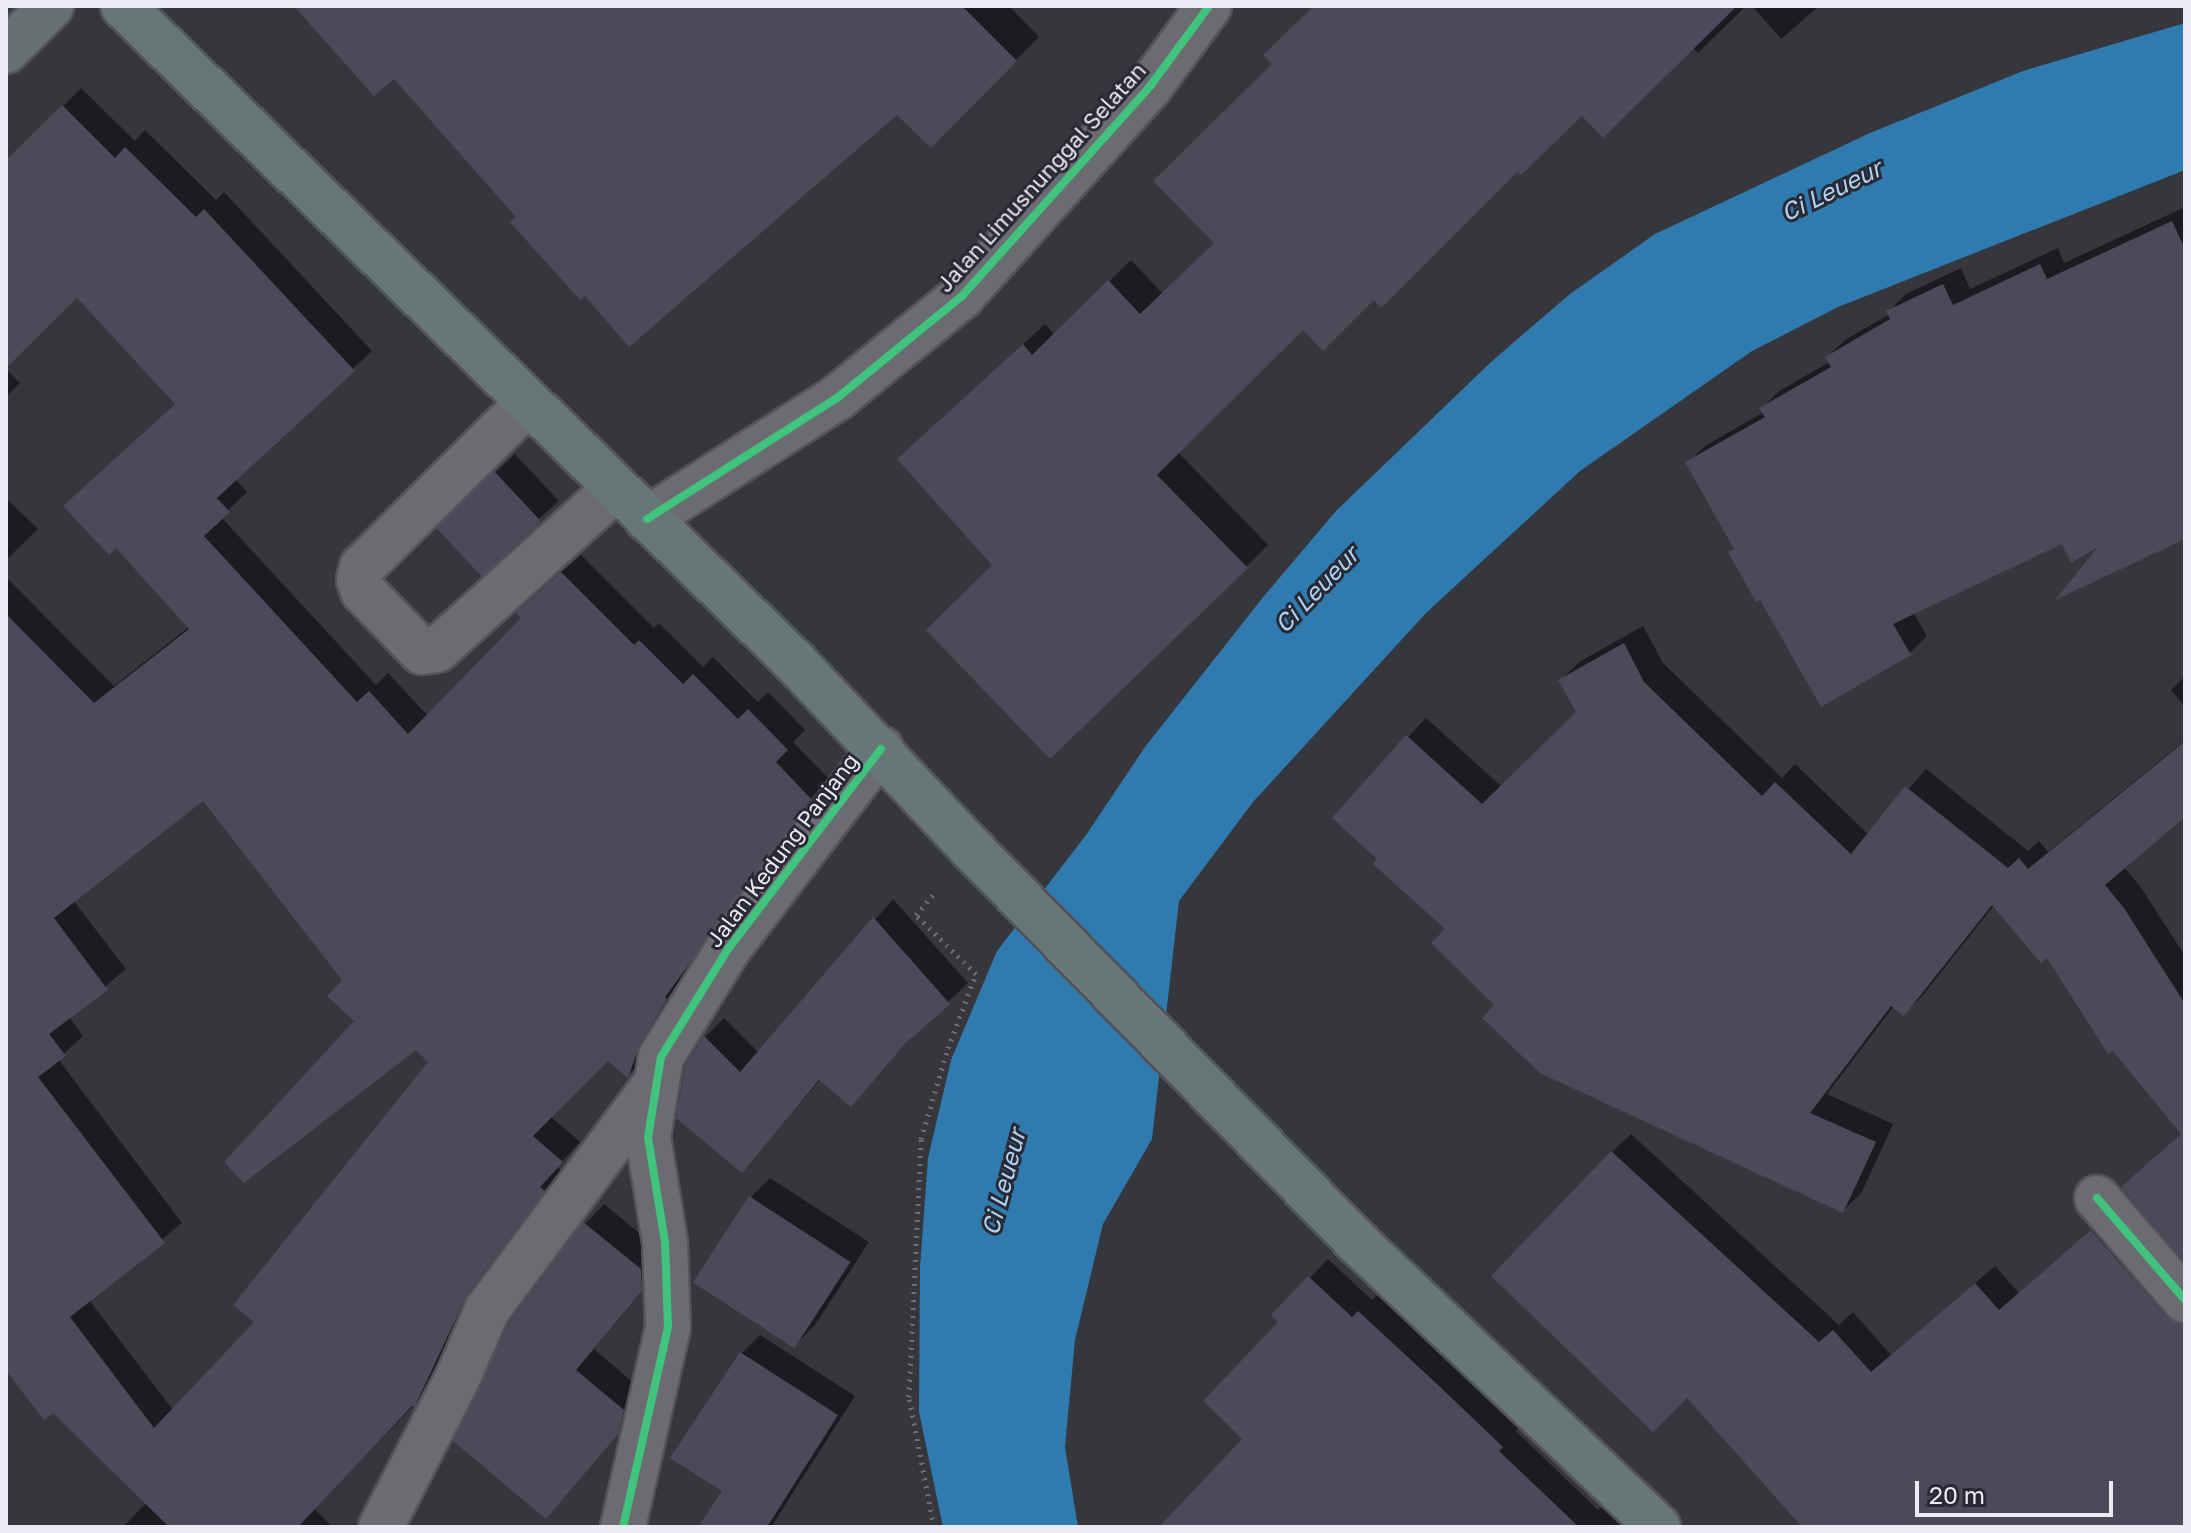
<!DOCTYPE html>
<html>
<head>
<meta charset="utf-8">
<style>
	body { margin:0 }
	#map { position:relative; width:2191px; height:1533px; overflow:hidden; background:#36363d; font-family:"Golos Text",sans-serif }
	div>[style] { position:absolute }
	.water>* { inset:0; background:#2f7baf }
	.shadow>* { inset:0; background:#0007; transform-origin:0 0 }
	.building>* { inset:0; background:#4b4a5b; transform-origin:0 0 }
	.path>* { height:5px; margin-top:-2.5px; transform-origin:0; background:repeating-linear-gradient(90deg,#6d6d73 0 2px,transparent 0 8px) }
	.roads { filter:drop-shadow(2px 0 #535459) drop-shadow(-2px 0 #535459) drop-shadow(0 2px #535459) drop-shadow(0 -2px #535459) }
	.minor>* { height:44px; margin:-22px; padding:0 22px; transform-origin:22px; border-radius:22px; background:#6b6c71 }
	.major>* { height:44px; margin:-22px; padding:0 22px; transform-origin:22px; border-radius:22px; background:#667172 }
	.highway>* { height:44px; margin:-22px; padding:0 22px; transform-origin:22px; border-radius:22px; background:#667775 }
	.cycleway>* { height:8px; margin:-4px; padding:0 4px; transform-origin:4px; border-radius:4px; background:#40c37c }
	span { translate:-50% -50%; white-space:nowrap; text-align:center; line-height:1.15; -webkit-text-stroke:6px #292935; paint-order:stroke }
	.street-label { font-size:22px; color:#eaebf3 }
	.water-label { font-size:24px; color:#aed4f2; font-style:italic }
	.frame { position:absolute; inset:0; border:8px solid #eaebf3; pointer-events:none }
	.scale { position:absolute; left:1915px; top:1481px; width:198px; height:36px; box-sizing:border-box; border:4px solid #eaebf3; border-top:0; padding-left:10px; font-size:24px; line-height:28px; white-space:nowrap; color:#eaebf3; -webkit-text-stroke:6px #292935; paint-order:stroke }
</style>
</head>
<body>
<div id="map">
	<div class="water">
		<i style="clip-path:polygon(2185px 23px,2185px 170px,1838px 307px,1752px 351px,1580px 471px,1426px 613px,1253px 802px,1179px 901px,1152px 1139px,1103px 1224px,1075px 1340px,1065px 1447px,1078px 1527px,943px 1527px,919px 1412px,920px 1267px,928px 1158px,951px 1060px,997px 951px,1086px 835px,1145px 747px,1264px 596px,1336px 511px,1491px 362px,1570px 294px,1655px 234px,1870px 133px,2023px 71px)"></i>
	</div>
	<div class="shadow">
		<i style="clip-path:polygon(296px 6px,1009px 6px,1039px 37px,931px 145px,897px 112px,519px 216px,394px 76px)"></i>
		<i style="clip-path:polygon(1316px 6px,1746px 6px,1698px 53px,1692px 47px,1582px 114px,1374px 298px,1303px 328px,1178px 452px,1268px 545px,1246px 567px,995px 565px,921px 438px,1045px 324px,1055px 335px,1131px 260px,1163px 294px,1216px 243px,1274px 64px)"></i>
		<i style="clip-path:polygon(1752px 6px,1819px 6px,1781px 39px)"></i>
		<i style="clip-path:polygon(evenodd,81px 88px,135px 141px,145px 130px,216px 200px,224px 192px,372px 351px,235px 479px,247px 492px,221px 517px,376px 685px,388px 673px,428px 716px,524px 619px,537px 594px,581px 555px,654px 628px,659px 623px,703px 667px,713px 657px,758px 702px,768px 692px,805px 730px,793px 742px,829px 779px,682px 977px,685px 980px,647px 1057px,628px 1075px,608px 1059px,550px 1116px,580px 1142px,557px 1167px,562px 1171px,485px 1274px,432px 1387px,314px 1508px,332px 1527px,123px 1527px,147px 1502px,6px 1368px,6px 577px,114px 686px,190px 626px,177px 403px,77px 295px,6px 365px,6px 163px,81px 88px,203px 799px,345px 980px,357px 1020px,416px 1047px,431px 1062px,256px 1322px,173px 1410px,89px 1300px,182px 1223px,58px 1059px,83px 1036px,69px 1017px,126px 969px,73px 900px,203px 799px)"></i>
		<i style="clip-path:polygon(2185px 207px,2185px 537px,2063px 542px,1913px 612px,1927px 636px,1909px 654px,1736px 548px,1687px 463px,1705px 446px,1764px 412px,1762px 408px,1779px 391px,1830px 362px,1827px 357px,1845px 340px,1890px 314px,1889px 311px,1906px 294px,1961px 268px,1970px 289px,2058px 248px,2064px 263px)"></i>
		<i style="clip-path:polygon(6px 369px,20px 383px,6px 397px)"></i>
		<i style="left:515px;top:454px;width:64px;height:106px;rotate:47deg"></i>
		<i style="clip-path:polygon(6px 498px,38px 529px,6px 560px)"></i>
		<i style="clip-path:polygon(1643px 626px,1663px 663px,1782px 778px,1795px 764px,1869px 835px,1926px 769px,2028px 851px,2039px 841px,2048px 852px,2185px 740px,2185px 814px,2124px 867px,2142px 889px,2185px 956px,2185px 1259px,2123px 1187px,2183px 1133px,2048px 955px,1995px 904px,1923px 995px,1904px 1014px,1894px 1006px,1827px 1094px,1893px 1124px,1862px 1192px,1843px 1211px,1497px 1005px,1448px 929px,1408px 737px,1426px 718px,1502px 787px,1578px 712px,1561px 680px,1579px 662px)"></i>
		<i style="clip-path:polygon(2185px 676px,2185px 707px,2171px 690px)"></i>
		<i style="clip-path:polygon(893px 899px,968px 983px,917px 1031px,851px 1105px,821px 1079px,742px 1171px,687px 1067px,705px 1037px,724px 1018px,759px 1053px)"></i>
		<i style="clip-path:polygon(1631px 1134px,1839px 1325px,1853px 1312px,1891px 1355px,1995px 1266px,2019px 1293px,2111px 1213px,2185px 1298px,2185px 1527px,1814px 1527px,1612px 1152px)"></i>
		<i style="clip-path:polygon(770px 1178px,869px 1242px,815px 1325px,796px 1344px,750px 1198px)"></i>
		<i style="clip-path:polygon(604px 1204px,660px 1250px,660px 1270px,594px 1349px,642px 1390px,637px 1411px,546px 1517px,511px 1324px,585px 1224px)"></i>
		<i style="clip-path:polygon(1328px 1259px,1372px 1300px,1378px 1294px,1520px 1427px,1516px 1431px,1598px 1510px,1601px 1507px,1623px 1527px,1162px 1527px,1245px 1439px,1281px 1321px,1274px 1315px)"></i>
		<i style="clip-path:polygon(760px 1335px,855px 1396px,773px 1524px,779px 1527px,701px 1527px,724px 1490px,742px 1353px)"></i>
	</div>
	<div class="building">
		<i style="clip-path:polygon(294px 6px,962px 6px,1017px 61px,931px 148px,897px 115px,629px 347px,585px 296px,580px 300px,510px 222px,516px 217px,394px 79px,374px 96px)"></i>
		<i style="clip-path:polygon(1314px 6px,1737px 6px,1603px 138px,1582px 116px,1521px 175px,1517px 172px,1381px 308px,1374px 300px,1323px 351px,1303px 330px,1157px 475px,1248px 568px,1050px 759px,926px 630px,992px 565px,897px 459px,1023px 344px,1032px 355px,1108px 280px,1140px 314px,1214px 243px,1153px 181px,1272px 64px,1263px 55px)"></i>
		<i style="clip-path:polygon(evenodd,62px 105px,115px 158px,125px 147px,196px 217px,204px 209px,355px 371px,217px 498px,230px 512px,204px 536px,357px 702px,369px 691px,408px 734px,521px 618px,516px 613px,561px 572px,634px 645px,639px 640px,683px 684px,693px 674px,738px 719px,748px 709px,788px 750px,776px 762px,811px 799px,665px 997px,667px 999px,640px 1044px,628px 1078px,608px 1061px,533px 1136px,563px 1162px,540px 1187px,545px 1191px,467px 1295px,414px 1408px,412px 1406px,298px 1527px,169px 1527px,53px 1413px,44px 1420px,6px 1371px,6px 614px,94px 703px,189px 629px,116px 548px,109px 555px,63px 506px,175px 404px,77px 298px,6px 368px,6px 160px,62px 105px,203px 801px,342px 980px,327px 996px,354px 1021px,224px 1162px,244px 1183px,416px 1050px,428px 1062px,233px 1305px,254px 1322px,154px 1428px,70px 1317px,165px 1243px,38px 1077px,66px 1056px,49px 1034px,108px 990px,54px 918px,203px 801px)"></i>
		<i style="clip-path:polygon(2172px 221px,2185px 249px,2185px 539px,2055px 600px,2098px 547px,2071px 563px,2062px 544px,1893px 624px,1911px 655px,1821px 707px,1760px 600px,1756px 602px,1728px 552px,1734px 549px,1685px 462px,1765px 417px,1759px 408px,1831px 367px,1825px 357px,1890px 319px,1886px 311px,1943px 284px,1953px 305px,2040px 264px,2047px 279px)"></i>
		<i style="left:494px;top:471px;width:69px;height:81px;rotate:47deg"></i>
		<i style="clip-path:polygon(1624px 643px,1644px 682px,1762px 796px,1775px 782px,1851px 854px,1905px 786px,2008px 868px,2019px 858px,2028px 869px,2185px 741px,2185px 817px,2105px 885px,2124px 908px,2185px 1004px,2185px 1262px,2121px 1187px,2181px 1134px,2113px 1051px,2108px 1054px,2047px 958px,2041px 963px,1992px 905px,1904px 1016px,1891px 1006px,1810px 1113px,1876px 1142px,1843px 1213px,1540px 1073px,1482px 1018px,1494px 1005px,1431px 943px,1445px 929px,1373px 864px,1377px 859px,1332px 818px,1406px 735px,1482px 804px,1576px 712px,1558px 680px)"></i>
		<i style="clip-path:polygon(873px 917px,950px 1004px,905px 1044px,851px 1107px,819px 1080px,742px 1173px,676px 1118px,685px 1066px,704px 1036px,740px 1072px)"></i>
		<i style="clip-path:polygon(1611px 1151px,1819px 1342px,1833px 1330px,1871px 1372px,1975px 1283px,1999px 1310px,2091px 1230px,2166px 1316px,2185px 1324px,2185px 1527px,1802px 1527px,1687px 1398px,1653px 1432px,1491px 1276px)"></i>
		<i style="left:749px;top:1196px;width:121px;height:103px;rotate:33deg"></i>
		<i style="clip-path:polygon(583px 1222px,641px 1269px,642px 1291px,576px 1370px,624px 1410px,619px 1433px,546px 1519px,453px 1441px,509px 1323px)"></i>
		<i style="clip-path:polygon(1308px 1276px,1352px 1317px,1358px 1311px,1437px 1384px,1503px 1447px,1499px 1451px,1579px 1527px,1159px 1527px,1242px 1439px,1203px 1401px,1278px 1322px,1271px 1315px)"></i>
		<i style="clip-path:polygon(740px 1352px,838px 1415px,767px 1527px,698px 1527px,722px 1491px,670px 1458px)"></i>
	</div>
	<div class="path">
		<i style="left:934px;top:1527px;width:132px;rotate:-100.9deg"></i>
		<i style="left:909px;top:1397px;width:258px;rotate:-87.3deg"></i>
		<i style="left:921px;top:1139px;width:95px;rotate:-73.5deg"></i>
		<i style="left:948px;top:1048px;width:79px;rotate:-69.3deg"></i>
		<i style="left:976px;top:974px;width:84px;rotate:-135.5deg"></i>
		<i style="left:916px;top:915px;width:30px;rotate:-50deg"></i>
	</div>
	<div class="roads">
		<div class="minor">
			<i style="left:527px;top:404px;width:232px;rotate:135.3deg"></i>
			<i style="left:362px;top:567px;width:13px;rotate:103deg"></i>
			<i style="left:359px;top:580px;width:12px;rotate:70deg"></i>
			<i style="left:363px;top:591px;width:85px;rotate:46deg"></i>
			<i style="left:422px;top:652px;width:15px;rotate:-8deg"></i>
			<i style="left:437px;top:650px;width:240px;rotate:-42.1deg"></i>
			<i style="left:647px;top:519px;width:225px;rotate:-32.5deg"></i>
			<i style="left:837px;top:398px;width:161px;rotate:-39.2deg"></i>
			<i style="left:962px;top:296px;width:283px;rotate:-48.1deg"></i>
			<i style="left:1151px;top:85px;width:98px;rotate:-53.7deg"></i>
			<i style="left:2097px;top:1198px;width:135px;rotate:49.2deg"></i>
			<i style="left:381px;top:1527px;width:171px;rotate:-62.8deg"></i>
			<i style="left:459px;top:1375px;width:71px;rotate:-66.7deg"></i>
			<i style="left:487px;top:1310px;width:278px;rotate:-53.3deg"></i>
			<i style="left:623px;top:1527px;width:205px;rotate:-77.3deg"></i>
			<i style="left:668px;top:1327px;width:85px;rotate:-92deg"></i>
			<i style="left:665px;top:1242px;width:106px;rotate:-99.2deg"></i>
			<i style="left:648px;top:1137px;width:81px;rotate:-80.8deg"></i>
			<i style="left:661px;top:1057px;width:127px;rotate:-58.2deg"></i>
			<i style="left:728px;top:949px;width:252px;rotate:-52.6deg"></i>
		</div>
		<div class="major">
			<i style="left:6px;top:51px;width:64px;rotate:-45deg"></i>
		</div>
		<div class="highway">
			<i style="left:123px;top:6px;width:939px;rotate:44.31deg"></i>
			<i style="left:795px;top:662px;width:257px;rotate:46.6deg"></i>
			<i style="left:972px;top:849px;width:552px;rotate:45.59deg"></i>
			<i style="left:1358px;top:1243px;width:413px;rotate:43.4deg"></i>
		</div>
	</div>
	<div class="cycleway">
		<i style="left:647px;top:519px;width:225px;rotate:-32.5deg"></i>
		<i style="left:837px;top:398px;width:161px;rotate:-39.2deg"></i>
		<i style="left:962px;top:296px;width:283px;rotate:-48.1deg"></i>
		<i style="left:1151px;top:85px;width:98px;rotate:-53.7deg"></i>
		<i style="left:2097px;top:1198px;width:135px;rotate:49.2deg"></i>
		<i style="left:623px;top:1527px;width:205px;rotate:-77.3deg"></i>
		<i style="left:668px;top:1327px;width:85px;rotate:-92deg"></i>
		<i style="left:665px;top:1242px;width:106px;rotate:-99.2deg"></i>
		<i style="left:648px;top:1137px;width:81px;rotate:-80.8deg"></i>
		<i style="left:661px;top:1057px;width:127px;rotate:-58.2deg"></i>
		<i style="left:728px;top:949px;width:252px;rotate:-52.6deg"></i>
	</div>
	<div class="street-label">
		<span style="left:1041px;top:177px;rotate:-48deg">Jalan Limusnunggal Selatan</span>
		<span style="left:782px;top:850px;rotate:-53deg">Jalan Kedung Panjang</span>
	</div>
	<div class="water-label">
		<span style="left:1831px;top:190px;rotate:-26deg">Ci Leueur</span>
		<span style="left:1316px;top:589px;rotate:-46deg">Ci Leueur</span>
		<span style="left:1003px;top:1182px;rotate:-75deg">Ci Leueur</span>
	</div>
	<div class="frame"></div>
	<div class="scale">20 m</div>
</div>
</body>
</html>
